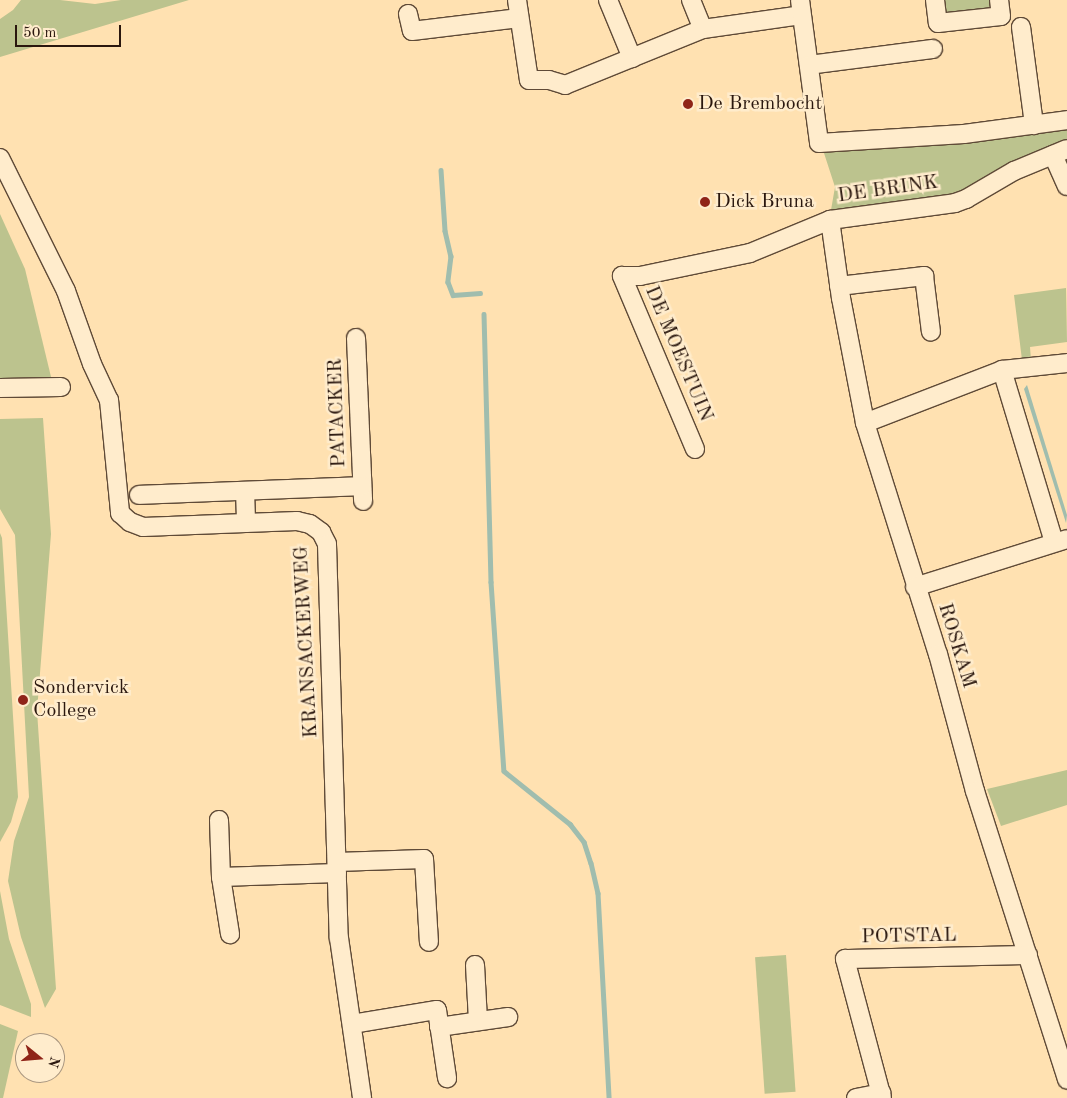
<!DOCTYPE html>
<html>
<head>
<meta charset="utf-8">
<style>
	body { margin:0 }
	#map { position:relative; width:1067px; height:1098px; overflow:hidden; background:#ffe1b1; font-family:"Old Standard TT",serif }
	div>[style] { position:absolute }
	.green>* { inset:0; background:#bcc38e; transform-origin:0 0 }
	.water>* { inset:0; background:#a0bdae }
	.stream>* { height:4.5px; margin:-2.25px; padding:0 2.25px; transform-origin:2.25px; border-radius:2.25px; background:#a0bdae }
	.roads { filter:drop-shadow(1px 0 #5f4a37) drop-shadow(-1px 0 #5f4a37) drop-shadow(0 1px #5f4a37) drop-shadow(0 -1px #5f4a37) }
	.minor>* { height:18px; margin:-9px; padding:0 9px; transform-origin:9px; border-radius:9px; background:#ffeccc }
	.dots>* { width:14px; height:14px; translate:-50% -50%; box-sizing:border-box; border:2px solid #ffeccc; border-radius:50% }
	span { translate:-50% -50%; white-space:nowrap; text-align:center; line-height:1.15; -webkit-text-stroke:5px #ffeccc; paint-order:stroke }
	.poi-label { font-size:20px; color:#2a170e }
	.left { translate:0 -50%; text-align:left }
	.street-label { font-size:20px; color:#2a170e }
	.north { position:absolute; left:15px; top:1033px; width:50px; height:50px; box-sizing:border-box; background:#ffeccc; border:1px solid #aa9780; border-radius:50%; rotate:107deg; font-size:14px; font-weight:700; line-height:20px; text-align:center; color:#2a170e }
	.north::after { content:''; display:block; margin:auto; width:18px; height:22px; background:#8f2418; clip-path:polygon(50% 0,100% 100%,50% 72%,0 100%) }
	.scale { position:absolute; left:15px; top:25px; width:106px; height:22px; box-sizing:border-box; border:2px solid #2a170e; border-top:0; padding-left:6px; font-size:15px; line-height:18px; white-space:nowrap; color:#2a170e; -webkit-text-stroke:4px #ffeccc; paint-order:stroke }
</style>
</head>
<body>
<div id="map">
	<div class="green">
		<i style="clip-path:polygon(21px 0,60px 0,95px 4px,121px 0,189px 0,0 57px,0 19px,13px 10px)"></i>
		<i style="clip-path:polygon(938px 0,996px 0,997px 13px,941px 19px)"></i>
		<i style="clip-path:polygon(1067px 126px,1067px 143px,961px 194px,831px 210px,835px 187px,823px 150px)"></i>
		<i style="clip-path:polygon(0 214px,25px 269px,52px 381px,0 384px)"></i>
		<i style="clip-path:polygon(1066px 288px,1067px 342px,1030px 347px,1031px 360px,1022px 360px,1014px 295px)"></i>
		<i style="clip-path:polygon(43px 418px,51px 534px,37px 711px,56px 989px,45px 1008px,21px 937px,8px 881px,14px 841px,29px 797px,15px 535px,0 509px,0 419px)"></i>
		<i style="clip-path:polygon(0 533px,2px 538px,18px 797px,11px 822px,0 842px)"></i>
		<i style="clip-path:polygon(1067px 770px,1067px 805px,1001px 826px,987px 789px)"></i>
		<i style="clip-path:polygon(0 891px,9px 939px,31px 1004px,31px 1017px,0 1005px)"></i>
		<i style="left:786px;top:955px;width:137px;height:31px;rotate:86deg"></i>
		<i style="clip-path:polygon(0 1024px,18px 1031px,3px 1098px,0 1098px)"></i>
	</div>
	<div class="water">
		<i style="clip-path:polygon(1027px 385px,1067px 515px,1066px 523px,1024px 389px)"></i>
	</div>
	<div class="stream">
		<i style="left:441px;top:170px;width:61px;rotate:86.2deg"></i>
		<i style="left:445px;top:231px;width:26px;rotate:77deg"></i>
		<i style="left:451px;top:256px;width:26px;rotate:97deg"></i>
		<i style="left:448px;top:282px;width:14px;rotate:69deg"></i>
		<i style="left:453px;top:295px;width:27px;rotate:-4deg"></i>
		<i style="left:484px;top:314px;width:268px;rotate:88.5deg"></i>
		<i style="left:491px;top:582px;width:189px;rotate:86.1deg"></i>
		<i style="left:504px;top:771px;width:85px;rotate:38.8deg"></i>
		<i style="left:570px;top:824px;width:23px;rotate:52deg"></i>
		<i style="left:584px;top:842px;width:22px;rotate:72deg"></i>
		<i style="left:591px;top:863px;width:31px;rotate:77deg"></i>
		<i style="left:598px;top:893px;width:205px;rotate:86.9deg"></i>
	</div>
	<div class="roads">
		<div class="minor">
			<i style="left:517px;top:0;width:81px;rotate:81.5deg"></i>
			<i style="left:529px;top:80px;width:20px"></i>
			<i style="left:549px;top:80px;width:17px;rotate:17deg"></i>
			<i style="left:565px;top:85px;width:149px;rotate:-22.1deg"></i>
			<i style="left:703px;top:29px;width:99px;rotate:-8.1deg"></i>
			<i style="left:608px;top:0;width:63px;rotate:67.5deg"></i>
			<i style="left:691px;top:0;width:31px;rotate:68deg"></i>
			<i style="left:800px;top:0;width:144px;rotate:82.4deg"></i>
			<i style="left:819px;top:143px;width:145px;rotate:-3.6deg"></i>
			<i style="left:964px;top:134px;width:104px;rotate:-7.7deg"></i>
			<i style="left:935px;top:0;width:23px;rotate:83deg"></i>
			<i style="left:938px;top:23px;width:63px;rotate:-6.3deg"></i>
			<i style="left:1001px;top:16px;width:16px;rotate:-97deg"></i>
			<i style="left:408px;top:14px;width:17px;rotate:77deg"></i>
			<i style="left:412px;top:31px;width:108px;rotate:-6.9deg"></i>
			<i style="left:1021px;top:27px;width:99px;rotate:82.4deg"></i>
			<i style="left:809px;top:65px;width:125px;rotate:-7.4deg"></i>
			<i style="left:1053px;top:155px;width:34px;rotate:66deg"></i>
			<i style="left:0;top:158px;width:148px;rotate:63.6deg"></i>
			<i style="left:66px;top:291px;width:77px;rotate:70.4deg"></i>
			<i style="left:92px;top:364px;width:40px;rotate:65deg"></i>
			<i style="left:109px;top:400px;width:114px;rotate:84.4deg"></i>
			<i style="left:120px;top:513px;width:13px;rotate:42deg"></i>
			<i style="left:130px;top:522px;width:14px;rotate:21deg"></i>
			<i style="left:143px;top:527px;width:154px;rotate:-2.2deg"></i>
			<i style="left:297px;top:521px;width:13px;rotate:13deg"></i>
			<i style="left:310px;top:524px;width:14px;rotate:36deg"></i>
			<i style="left:321px;top:532px;width:13px;rotate:63deg"></i>
			<i style="left:327px;top:544px;width:394px;rotate:88.3deg"></i>
			<i style="left:339px;top:938px;width:162px;rotate:81.8deg"></i>
			<i style="left:830px;top:220px;width:79px;rotate:82deg"></i>
			<i style="left:841px;top:298px;width:127px;rotate:79.1deg"></i>
			<i style="left:865px;top:423px;width:242px;rotate:72.5deg"></i>
			<i style="left:938px;top:654px;width:142px;rotate:74.9deg"></i>
			<i style="left:975px;top:791px;width:303px;rotate:72.3deg"></i>
			<i style="left:839px;top:286px;width:86px;rotate:-6.7deg"></i>
			<i style="left:924px;top:276px;width:56px;rotate:82.9deg"></i>
			<i style="left:356px;top:338px;width:163px;rotate:87.5deg"></i>
			<i style="left:1002px;top:370px;width:180px;rotate:73.2deg"></i>
			<i style="left:0;top:388px;width:61px;rotate:-0.9deg"></i>
			<i style="left:865px;top:423px;width:147px;rotate:-21.1deg"></i>
			<i style="left:1002px;top:370px;width:65px;rotate:-6.1deg"></i>
			<i style="left:695px;top:449px;width:188px;rotate:-112.9deg"></i>
			<i style="left:622px;top:276px;width:18px"></i>
			<i style="left:640px;top:276px;width:112px;rotate:-11.8deg"></i>
			<i style="left:750px;top:253px;width:87px;rotate:-22.4deg"></i>
			<i style="left:830px;top:220px;width:126px;rotate:-7.7deg"></i>
			<i style="left:955px;top:203px;width:12px;rotate:-20deg"></i>
			<i style="left:966px;top:199px;width:56px;rotate:-30.3deg"></i>
			<i style="left:1014px;top:171px;width:57px;rotate:-22.5deg"></i>
			<i style="left:245px;top:491px;width:32px;rotate:88deg"></i>
			<i style="left:139px;top:495px;width:223px;rotate:-2.3deg"></i>
			<i style="left:915px;top:587px;width:159px;rotate:-17.5deg"></i>
			<i style="left:219px;top:820px;width:57px;rotate:88deg"></i>
			<i style="left:221px;top:877px;width:58px;rotate:81deg"></i>
			<i style="left:337px;top:862px;width:87px;rotate:-2deg"></i>
			<i style="left:424px;top:859px;width:83px;rotate:86.6deg"></i>
			<i style="left:221px;top:877px;width:116px;rotate:-2deg"></i>
			<i style="left:475px;top:965px;width:56px;rotate:86.9deg"></i>
			<i style="left:352px;top:1024px;width:86px;rotate:-9.4deg"></i>
			<i style="left:437px;top:1010px;width:69px;rotate:81.6deg"></i>
			<i style="left:439px;top:1027px;width:70px;rotate:-8.2deg"></i>
			<i style="left:856px;top:1098px;width:26px;rotate:-11deg"></i>
			<i style="left:882px;top:1098px;width:144px;rotate:-104.9deg"></i>
			<i style="left:845px;top:959px;width:183px;rotate:-1.3deg"></i>
		</div>
	</div>
	<div class="dots">
		<i style="left:688px;top:104px;background:#8f2418"></i>
		<i style="left:705px;top:202px;background:#8f2418"></i>
		<i style="left:23px;top:700px;background:#8f2418"></i>
	</div>
	<div class="poi-label">
		<span class="left" style="left:698px;top:104px">De Brembocht</span>
		<span class="left" style="left:715px;top:202px">Dick Bruna</span>
		<span class="left" style="left:33px;top:700px">Sondervick<br>College</span>
	</div>
	<div class="street-label">
		<span style="left:888px;top:190px;rotate:-8deg">DE BRINK</span>
		<span style="left:678px;top:354px;rotate:67deg">DE MOESTUIN</span>
		<span style="left:338px;top:413px;rotate:-92deg">PATACKER</span>
		<span style="left:307px;top:642px;rotate:-93deg">KRANSACKERWEG</span>
		<span style="left:956px;top:646px;rotate:73deg">ROSKAM</span>
		<span style="left:909px;top:937px;rotate:-1deg">POTSTAL</span>
	</div>
	<div class="north">N</div>
	<div class="scale">50 m</div>
</div>
</body>
</html>
